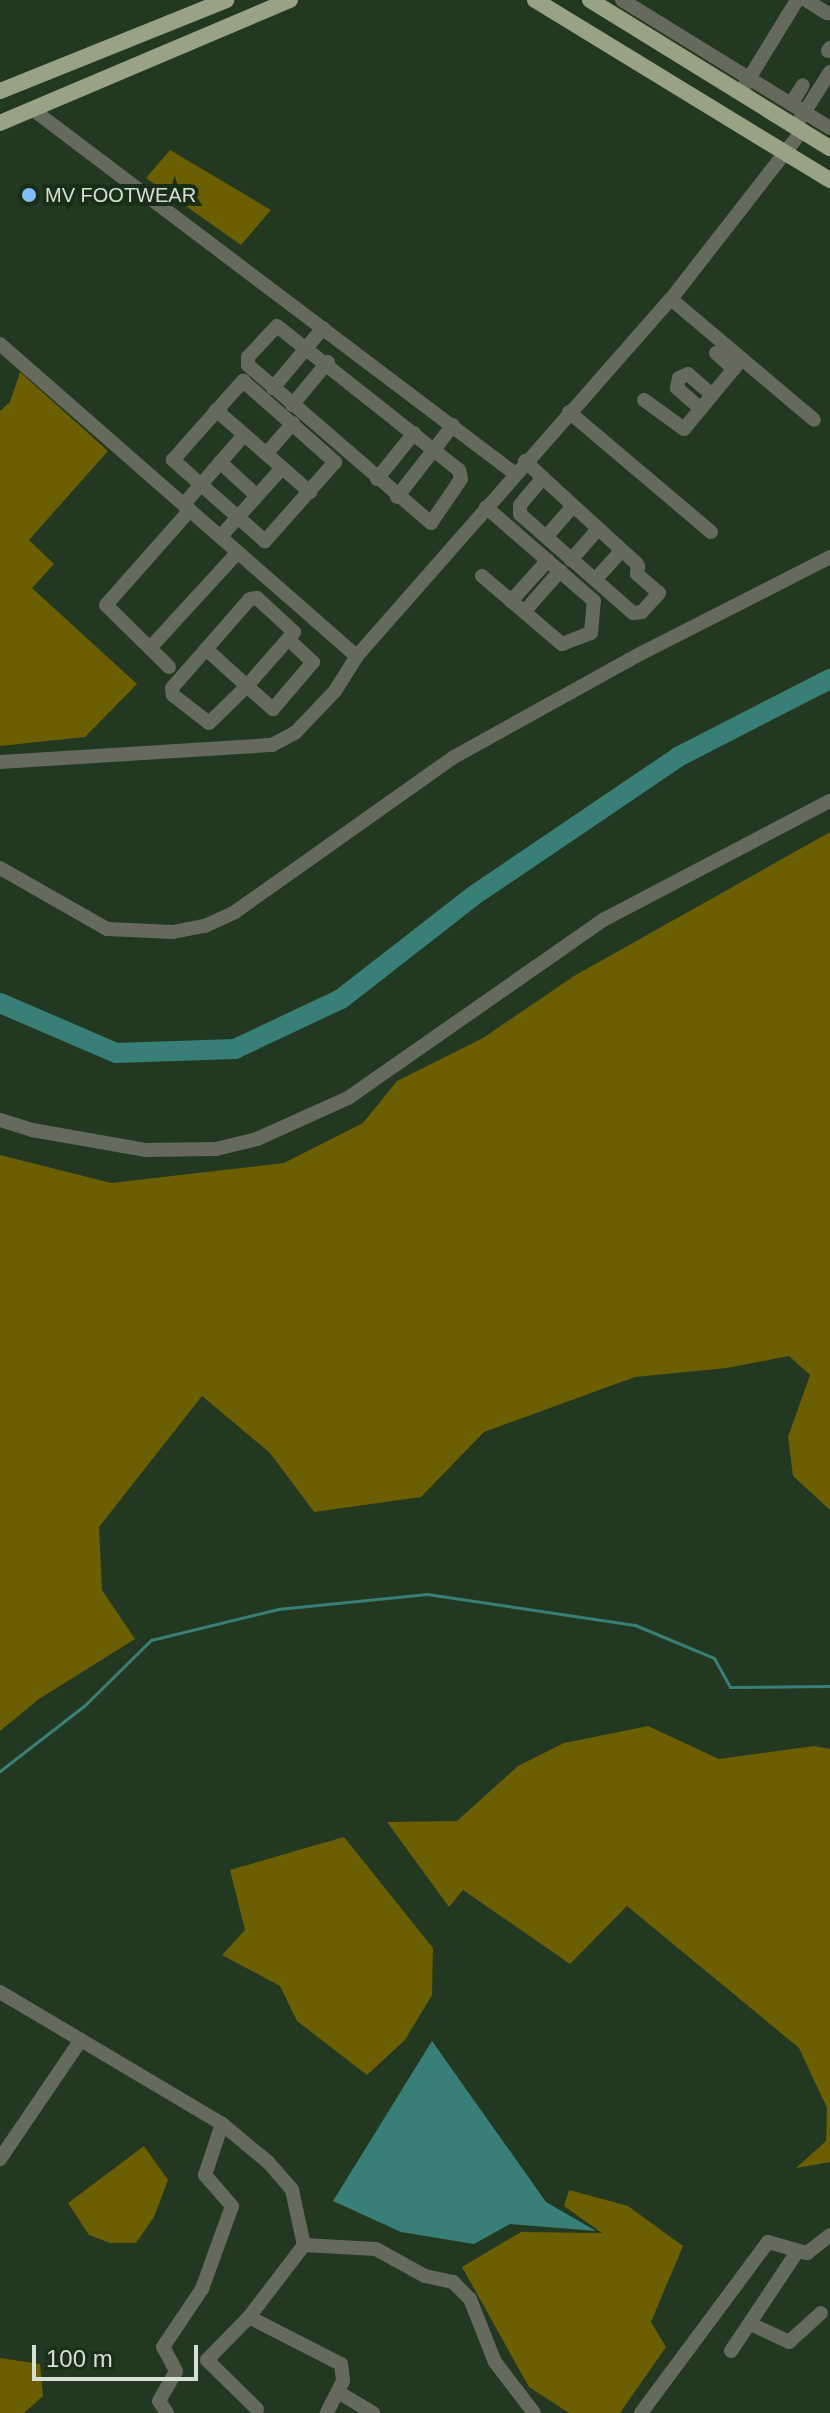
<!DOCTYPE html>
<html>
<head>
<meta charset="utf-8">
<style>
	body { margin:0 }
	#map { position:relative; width:830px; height:2413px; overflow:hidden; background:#233820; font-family:Arial,sans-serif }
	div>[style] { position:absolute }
	.forest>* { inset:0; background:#6b5e03 }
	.water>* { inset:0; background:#388077 }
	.stream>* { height:3px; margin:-1.5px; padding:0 1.5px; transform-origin:1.5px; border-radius:1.5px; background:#388077 }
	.river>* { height:20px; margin:-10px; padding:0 10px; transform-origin:10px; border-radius:10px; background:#388077 }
	.minor>* { height:14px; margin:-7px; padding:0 7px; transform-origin:7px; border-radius:7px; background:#666a5c }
	.major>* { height:16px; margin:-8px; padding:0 8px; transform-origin:8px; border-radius:8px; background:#9aa286 }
	.dots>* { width:22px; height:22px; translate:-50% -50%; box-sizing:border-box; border:4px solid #192d17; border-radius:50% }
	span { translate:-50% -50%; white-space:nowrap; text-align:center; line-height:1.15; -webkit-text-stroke:8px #192d17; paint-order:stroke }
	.poi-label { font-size:20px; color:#d3e0d2 }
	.left { translate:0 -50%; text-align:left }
	.scale { position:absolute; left:32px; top:2345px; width:166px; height:36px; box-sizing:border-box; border:4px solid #d3e0d2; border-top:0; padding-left:10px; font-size:24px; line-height:28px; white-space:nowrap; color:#d3e0d2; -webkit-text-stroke:6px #192d17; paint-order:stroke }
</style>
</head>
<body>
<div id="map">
	<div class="forest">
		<i style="clip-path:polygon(170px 150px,271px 210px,241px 245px,146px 178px)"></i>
		<i style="clip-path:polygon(20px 372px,108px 451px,29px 540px,54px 564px,32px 588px,137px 684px,85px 737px,0 746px,0 411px,10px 402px)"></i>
		<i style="clip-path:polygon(830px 832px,830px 1510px,793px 1476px,788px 1437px,810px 1375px,789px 1356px,727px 1368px,635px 1377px,484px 1432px,421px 1497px,314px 1512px,270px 1453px,202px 1396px,99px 1527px,102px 1590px,135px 1639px,39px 1699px,0 1731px,0 1155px,111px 1183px,284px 1163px,363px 1123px,397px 1081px,483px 1038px,574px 976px)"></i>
		<i style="clip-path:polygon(648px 1726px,719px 1759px,814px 1746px,830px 1749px,830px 2162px,796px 2168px,826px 2141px,827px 2108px,799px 2048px,627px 1906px,570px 1964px,463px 1890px,449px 1907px,387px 1822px,457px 1821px,518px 1766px,564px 1743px)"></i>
		<i style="clip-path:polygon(344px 1837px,433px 1948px,432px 1995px,405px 2040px,367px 2075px,297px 2021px,280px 1986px,222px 1955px,245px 1930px,230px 1870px)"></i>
		<i style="clip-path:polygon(144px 2146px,168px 2180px,154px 2217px,136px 2243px,110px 2243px,89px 2235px,68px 2203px)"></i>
		<i style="clip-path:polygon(569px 2190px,628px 2206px,683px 2246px,651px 2322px,666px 2347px,620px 2413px,569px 2413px,529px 2387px,462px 2267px,521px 2232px,602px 2233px,564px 2206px)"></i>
		<i style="clip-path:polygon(0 2358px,40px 2364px,43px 2396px,24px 2413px,0 2413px)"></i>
	</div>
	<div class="water">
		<i style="clip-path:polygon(432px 2041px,546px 2202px,596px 2231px,510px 2224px,474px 2244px,401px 2232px,333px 2201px)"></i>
	</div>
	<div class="stream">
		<i style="left:0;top:1771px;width:108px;rotate:-37.8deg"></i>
		<i style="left:85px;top:1705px;width:93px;rotate:-44.6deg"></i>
		<i style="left:151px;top:1640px;width:131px;rotate:-13.7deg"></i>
		<i style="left:278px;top:1609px;width:150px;rotate:-5.7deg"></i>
		<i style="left:427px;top:1594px;width:210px;rotate:8.5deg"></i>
		<i style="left:635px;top:1625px;width:86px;rotate:22.7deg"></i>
		<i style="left:714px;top:1658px;width:33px;rotate:61deg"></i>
		<i style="left:730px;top:1687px;width:100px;rotate:-0.6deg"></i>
	</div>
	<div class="river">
		<i style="left:0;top:1003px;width:126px;rotate:23.3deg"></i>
		<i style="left:116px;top:1053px;width:119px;rotate:-1.9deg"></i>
		<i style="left:235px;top:1049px;width:117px;rotate:-25.3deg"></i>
		<i style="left:341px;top:999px;width:171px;rotate:-37.9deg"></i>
		<i style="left:476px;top:894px;width:244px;rotate:-34.1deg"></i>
		<i style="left:678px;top:757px;width:171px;rotate:-27.2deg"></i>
	</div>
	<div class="minor">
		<i style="left:622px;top:0;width:244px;rotate:31.6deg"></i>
		<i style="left:806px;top:0;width:25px;rotate:32deg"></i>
		<i style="left:828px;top:51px;width:4px;rotate:-56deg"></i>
		<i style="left:745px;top:85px;width:100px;rotate:-58.5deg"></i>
		<i style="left:791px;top:104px;width:22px;rotate:-58deg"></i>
		<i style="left:32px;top:109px;width:604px;rotate:37.06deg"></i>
		<i style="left:800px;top:119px;width:56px;rotate:-57.4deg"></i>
		<i style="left:671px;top:299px;width:187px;rotate:40.2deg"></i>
		<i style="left:277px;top:326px;width:232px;rotate:38.4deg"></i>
		<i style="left:459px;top:470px;width:9px;rotate:77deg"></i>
		<i style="left:461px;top:479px;width:53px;rotate:124.3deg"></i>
		<i style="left:431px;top:523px;width:242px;rotate:-139.2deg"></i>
		<i style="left:248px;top:365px;width:8px;rotate:-90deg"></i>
		<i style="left:248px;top:357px;width:42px;rotate:-46.9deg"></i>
		<i style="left:0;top:344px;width:474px;rotate:41.2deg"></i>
		<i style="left:357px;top:656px;width:475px;rotate:-48.7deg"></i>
		<i style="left:671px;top:299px;width:213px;rotate:-52.1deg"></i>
		<i style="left:716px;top:353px;width:24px;rotate:42deg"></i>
		<i style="left:243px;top:381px;width:123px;rotate:41.4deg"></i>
		<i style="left:335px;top:462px;width:106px;rotate:131.5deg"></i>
		<i style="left:265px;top:541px;width:123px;rotate:-138.6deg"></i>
		<i style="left:173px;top:460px;width:106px;rotate:-48.5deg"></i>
		<i style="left:273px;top:388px;width:78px;rotate:-50.2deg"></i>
		<i style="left:644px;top:400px;width:49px;rotate:35.9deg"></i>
		<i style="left:684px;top:429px;width:91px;rotate:-50.4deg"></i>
		<i style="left:292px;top:405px;width:56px;rotate:-50.1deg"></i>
		<i style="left:701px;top:409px;width:32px;rotate:-139deg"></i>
		<i style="left:677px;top:388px;width:10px;rotate:-79deg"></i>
		<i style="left:679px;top:378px;width:10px;rotate:-24deg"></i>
		<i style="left:688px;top:374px;width:32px;rotate:41deg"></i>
		<i style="left:216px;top:410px;width:125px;rotate:41.1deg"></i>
		<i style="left:569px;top:412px;width:186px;rotate:40.2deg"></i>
		<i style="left:266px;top:454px;width:41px;rotate:-48.9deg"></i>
		<i style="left:525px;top:461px;width:25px;rotate:43deg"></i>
		<i style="left:543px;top:478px;width:126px;rotate:42.4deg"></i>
		<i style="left:636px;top:563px;width:4px;rotate:56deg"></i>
		<i style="left:638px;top:566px;width:8px;rotate:97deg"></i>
		<i style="left:637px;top:574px;width:29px;rotate:41deg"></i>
		<i style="left:659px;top:593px;width:25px;rotate:132deg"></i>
		<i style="left:642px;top:612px;width:9px;rotate:174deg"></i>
		<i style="left:633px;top:613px;width:150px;rotate:-138.8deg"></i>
		<i style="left:520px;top:514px;width:9px;rotate:-90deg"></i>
		<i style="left:520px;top:505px;width:35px;rotate:-50deg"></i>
		<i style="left:220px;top:462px;width:50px;rotate:42.6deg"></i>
		<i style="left:377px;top:479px;width:59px;rotate:-51.2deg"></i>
		<i style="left:397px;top:497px;width:91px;rotate:-52.1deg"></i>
		<i style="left:184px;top:504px;width:91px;rotate:-49deg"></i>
		<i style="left:221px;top:536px;width:91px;rotate:-48.1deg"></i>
		<i style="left:546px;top:537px;width:41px;rotate:-48.9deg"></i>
		<i style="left:571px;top:560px;width:41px;rotate:-48.9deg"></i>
		<i style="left:482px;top:576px;width:105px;rotate:40.4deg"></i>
		<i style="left:562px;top:644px;width:31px;rotate:-21deg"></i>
		<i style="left:591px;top:633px;width:32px;rotate:-85deg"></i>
		<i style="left:594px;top:601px;width:143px;rotate:-139deg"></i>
		<i style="left:595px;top:580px;width:40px;rotate:-48deg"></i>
		<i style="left:511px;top:601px;width:55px;rotate:-47.9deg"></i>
		<i style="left:524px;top:612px;width:55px;rotate:-48.7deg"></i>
		<i style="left:150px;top:648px;width:130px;rotate:-47.5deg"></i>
		<i style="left:206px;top:649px;width:55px;rotate:42.1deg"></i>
		<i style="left:247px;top:686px;width:53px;rotate:135.8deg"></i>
		<i style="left:209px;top:723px;width:46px;rotate:-142.1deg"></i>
		<i style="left:173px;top:695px;width:7px;rotate:-98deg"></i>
		<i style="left:172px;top:688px;width:118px;rotate:-48.8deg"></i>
		<i style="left:250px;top:599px;width:7px;rotate:-8deg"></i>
		<i style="left:257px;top:598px;width:50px;rotate:42.6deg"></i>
		<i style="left:294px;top:632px;width:9px;rotate:131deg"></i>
		<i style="left:288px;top:639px;width:34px;rotate:43deg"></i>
		<i style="left:313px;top:662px;width:62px;rotate:130.4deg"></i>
		<i style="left:273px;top:709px;width:35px;rotate:-139deg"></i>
		<i style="left:247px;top:686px;width:62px;rotate:-48.9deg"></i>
		<i style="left:169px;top:667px;width:88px;rotate:-135.5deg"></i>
		<i style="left:106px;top:605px;width:127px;rotate:-48.5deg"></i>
		<i style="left:0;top:762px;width:273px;rotate:-3.6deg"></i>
		<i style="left:272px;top:745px;width:26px;rotate:-28deg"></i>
		<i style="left:295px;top:733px;width:58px;rotate:-46.4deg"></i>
		<i style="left:335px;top:691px;width:41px;rotate:-57.8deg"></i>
		<i style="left:0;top:868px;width:123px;rotate:29.7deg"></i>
		<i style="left:107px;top:929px;width:66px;rotate:2.6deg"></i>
		<i style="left:173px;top:932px;width:33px;rotate:-11deg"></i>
		<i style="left:205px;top:926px;width:33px;rotate:-25deg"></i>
		<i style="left:235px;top:912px;width:268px;rotate:-35.3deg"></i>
		<i style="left:454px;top:757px;width:208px;rotate:-29deg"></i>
		<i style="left:636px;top:656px;width:218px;rotate:-27deg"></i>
		<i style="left:0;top:1120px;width:34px;rotate:17deg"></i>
		<i style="left:32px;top:1130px;width:115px;rotate:10deg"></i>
		<i style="left:145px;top:1150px;width:71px;rotate:-0.8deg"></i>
		<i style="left:216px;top:1149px;width:42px;rotate:-13.7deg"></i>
		<i style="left:257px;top:1139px;width:100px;rotate:-24.3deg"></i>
		<i style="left:348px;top:1098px;width:311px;rotate:-34.9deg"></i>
		<i style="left:603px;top:920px;width:256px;rotate:-27.7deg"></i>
		<i style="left:0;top:1992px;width:258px;rotate:30.7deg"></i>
		<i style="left:222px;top:2124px;width:60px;rotate:39.6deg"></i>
		<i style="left:268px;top:2162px;width:37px;rotate:49deg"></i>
		<i style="left:292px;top:2190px;width:56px;rotate:77.7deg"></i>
		<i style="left:0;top:2159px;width:144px;rotate:-55.8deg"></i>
		<i style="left:304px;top:2245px;width:72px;rotate:3.2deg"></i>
		<i style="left:376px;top:2249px;width:56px;rotate:28.9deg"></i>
		<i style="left:425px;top:2276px;width:29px;rotate:12deg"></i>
		<i style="left:453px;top:2282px;width:24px;rotate:45deg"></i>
		<i style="left:470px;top:2299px;width:68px;rotate:68.4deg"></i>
		<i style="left:495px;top:2362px;width:64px;rotate:52.6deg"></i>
		<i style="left:249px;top:2317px;width:103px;rotate:27.1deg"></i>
		<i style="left:341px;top:2364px;width:17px;rotate:83deg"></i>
		<i style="left:343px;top:2381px;width:36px;rotate:117deg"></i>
		<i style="left:751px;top:2324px;width:42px;rotate:25.3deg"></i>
		<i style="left:789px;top:2342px;width:43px;rotate:-42.2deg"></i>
		<i style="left:731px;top:2351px;width:119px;rotate:-56.3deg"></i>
		<i style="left:338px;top:2392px;width:41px;rotate:31deg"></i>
		<i style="left:257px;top:2409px;width:70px;rotate:-135.6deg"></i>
		<i style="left:207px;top:2360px;width:60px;rotate:-45.7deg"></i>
		<i style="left:249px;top:2317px;width:91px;rotate:-52.6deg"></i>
		<i style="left:167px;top:2413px;width:14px;rotate:-124deg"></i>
		<i style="left:159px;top:2401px;width:34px;rotate:-60deg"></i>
		<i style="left:176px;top:2371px;width:27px;rotate:-118deg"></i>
		<i style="left:163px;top:2347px;width:70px;rotate:-56.1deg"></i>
		<i style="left:202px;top:2289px;width:88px;rotate:-70.1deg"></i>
		<i style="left:232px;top:2206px;width:41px;rotate:-131.1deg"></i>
		<i style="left:205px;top:2175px;width:54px;rotate:-71.6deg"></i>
		<i style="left:641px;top:2413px;width:213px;rotate:-53.4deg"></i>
		<i style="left:768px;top:2242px;width:41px;rotate:15.8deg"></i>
		<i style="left:807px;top:2253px;width:29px;rotate:-38deg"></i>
	</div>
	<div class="major">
		<i style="left:535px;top:0;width:346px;rotate:31.4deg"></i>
		<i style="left:590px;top:0;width:282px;rotate:31.7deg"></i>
		<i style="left:0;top:91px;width:244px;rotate:-21.9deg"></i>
		<i style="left:0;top:123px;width:315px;rotate:-23deg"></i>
	</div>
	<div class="dots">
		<i style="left:29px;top:195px;background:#7ebdf9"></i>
	</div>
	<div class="poi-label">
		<span class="left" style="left:45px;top:195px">MV FOOTWEAR</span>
	</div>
	<div class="scale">100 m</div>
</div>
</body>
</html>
